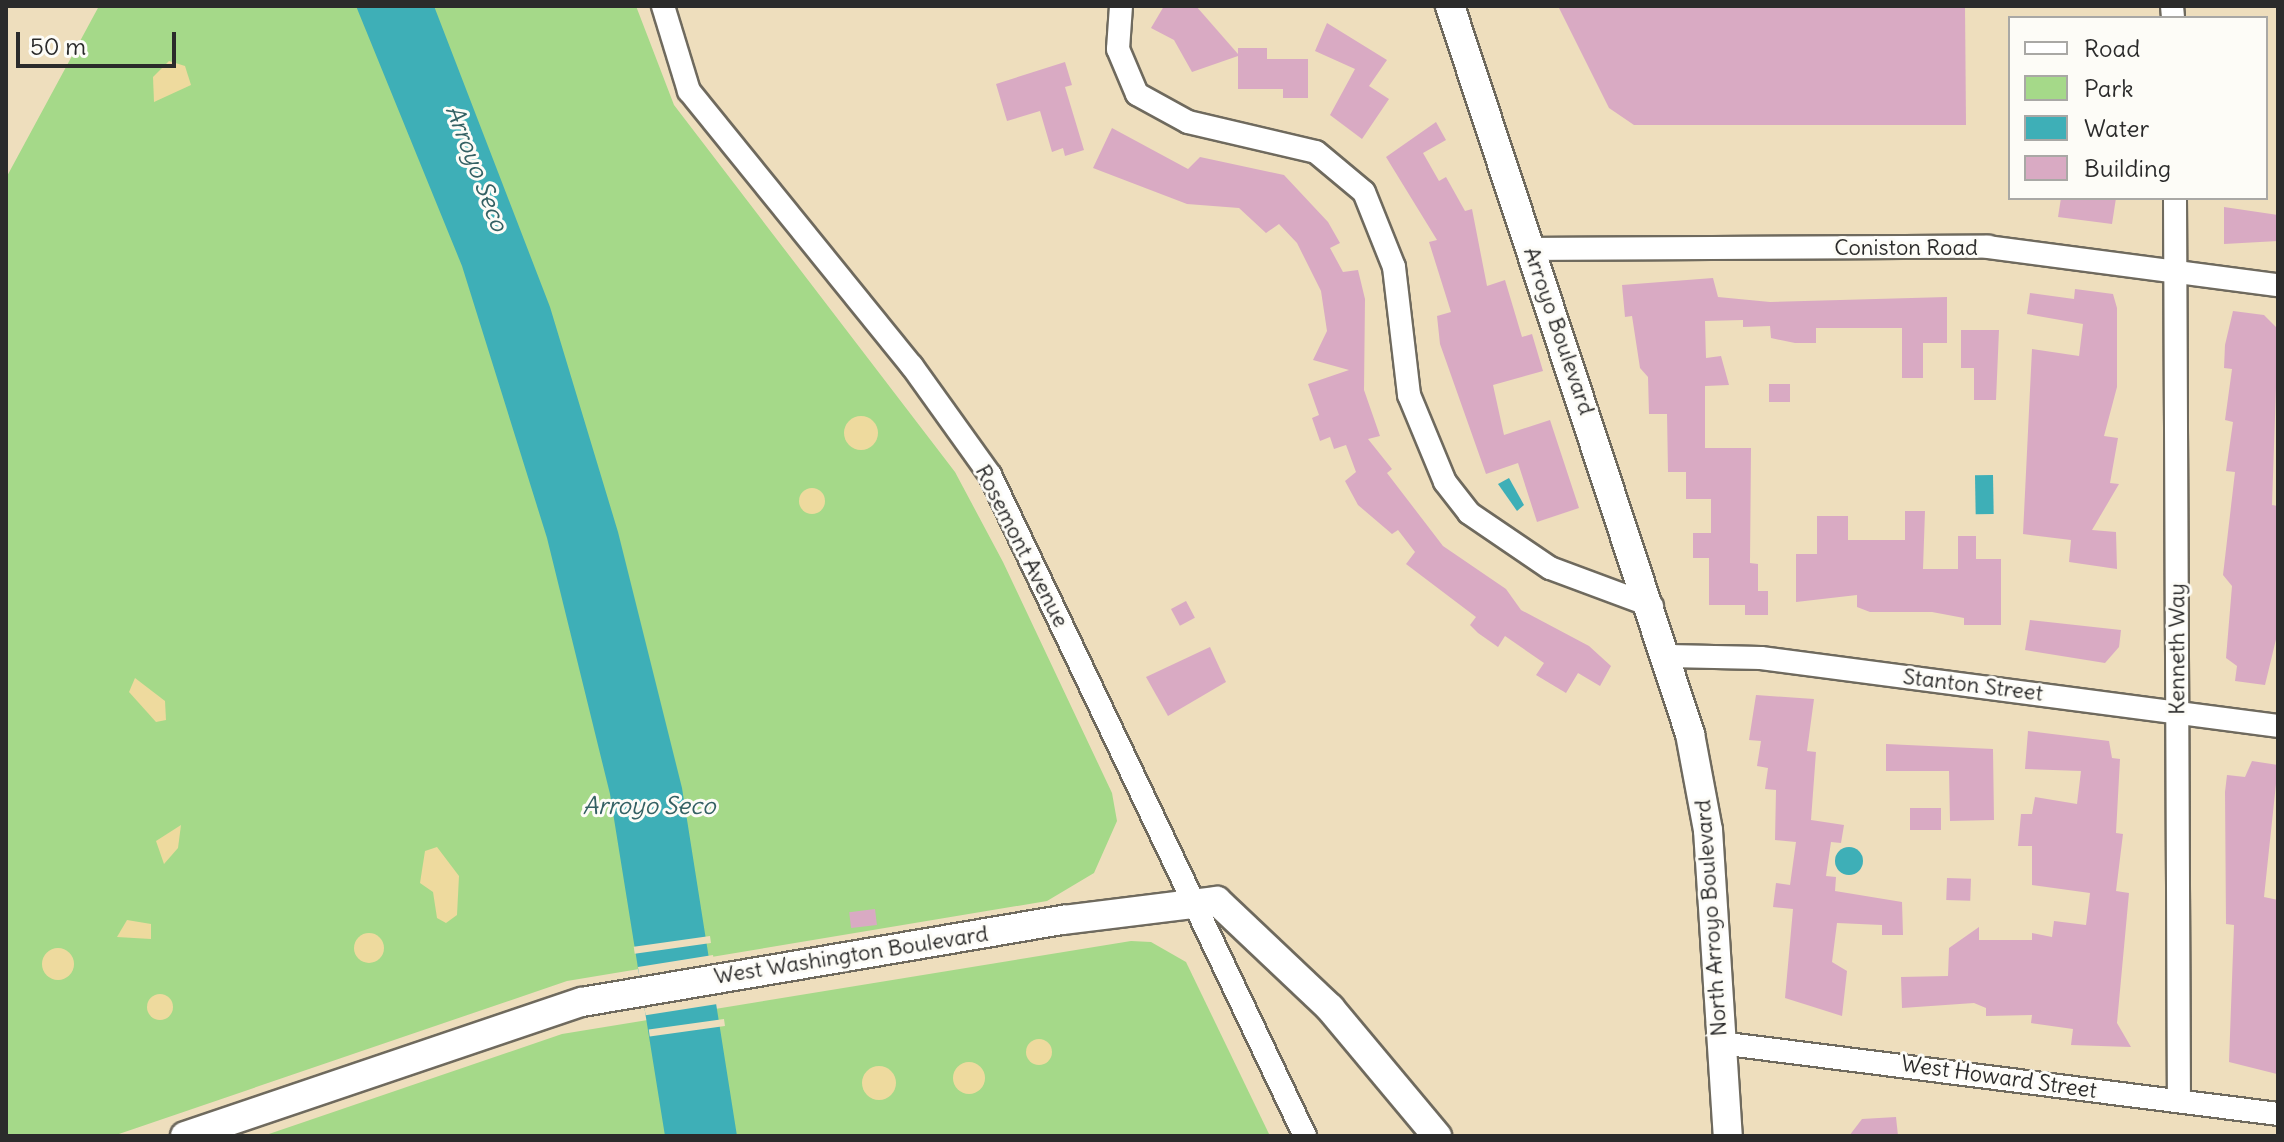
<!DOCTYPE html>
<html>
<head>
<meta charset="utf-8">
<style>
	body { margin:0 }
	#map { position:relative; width:2284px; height:1142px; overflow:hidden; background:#eedebd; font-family:Delius,sans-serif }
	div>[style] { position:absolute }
	.green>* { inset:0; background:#a5d989 }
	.sand>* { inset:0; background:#eeda9e }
	.round { border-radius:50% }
	.water>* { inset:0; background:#3eafb7; transform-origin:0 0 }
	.pier>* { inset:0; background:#eedebd; transform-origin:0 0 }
	.building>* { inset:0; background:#d9aac3; transform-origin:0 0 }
	.roads { filter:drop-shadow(2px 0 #6f6a5e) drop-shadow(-2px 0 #6f6a5e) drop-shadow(0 2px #6f6a5e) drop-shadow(0 -2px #6f6a5e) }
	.minor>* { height:22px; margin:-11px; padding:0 11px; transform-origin:11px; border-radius:11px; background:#fff }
	.tertiary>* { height:28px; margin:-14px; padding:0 14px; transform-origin:14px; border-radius:14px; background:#fff }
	span { translate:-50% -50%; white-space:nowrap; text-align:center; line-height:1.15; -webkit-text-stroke:6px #fdfcf7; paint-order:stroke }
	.street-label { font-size:22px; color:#2b2b2b }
	.water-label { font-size:24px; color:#336063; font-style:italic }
	.frame { position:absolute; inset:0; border:8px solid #2b2b2b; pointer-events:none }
	.legend { position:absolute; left:2008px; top:16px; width:260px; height:184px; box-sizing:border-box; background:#fdfcf7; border:2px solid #a9a8a5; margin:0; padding:10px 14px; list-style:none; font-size:24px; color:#2b2b2b }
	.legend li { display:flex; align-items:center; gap:16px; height:40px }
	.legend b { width:40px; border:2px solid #a9a8a5 }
	.scale { position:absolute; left:16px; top:32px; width:160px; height:36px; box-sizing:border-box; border:4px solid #2b2b2b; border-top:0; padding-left:10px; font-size:24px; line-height:28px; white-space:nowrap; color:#2b2b2b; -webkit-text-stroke:6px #fdfcf7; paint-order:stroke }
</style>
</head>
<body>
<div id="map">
	<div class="green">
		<i style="clip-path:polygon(99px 6px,636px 6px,674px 105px,955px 472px,1003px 562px,1112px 793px,1117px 821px,1094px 873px,1047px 901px,567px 981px,113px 1136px,6px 1136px,6px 178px)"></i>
		<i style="clip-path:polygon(1131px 941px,1151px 942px,1186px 962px,1270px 1136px,263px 1136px,562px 1034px)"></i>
	</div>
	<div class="sand">
		<i style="clip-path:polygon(169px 61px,185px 66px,191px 85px,154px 102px,153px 77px)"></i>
		<i class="round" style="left:844px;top:416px;width:34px;height:34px"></i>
		<i class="round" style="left:799px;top:488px;width:26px;height:26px"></i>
		<i style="clip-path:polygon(135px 678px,165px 701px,166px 720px,156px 722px,129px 692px)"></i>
		<i style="clip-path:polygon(181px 825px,178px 848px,164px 864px,156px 841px)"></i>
		<i style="clip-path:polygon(437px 847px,459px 876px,457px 915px,446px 923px,437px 918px,433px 892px,420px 883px,425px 851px)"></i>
		<i style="clip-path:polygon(127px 920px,151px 924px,151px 939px,117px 937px)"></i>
		<i class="round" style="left:354px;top:933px;width:30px;height:30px"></i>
		<i class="round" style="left:42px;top:948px;width:32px;height:32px"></i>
		<i class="round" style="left:147px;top:994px;width:26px;height:26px"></i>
		<i class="round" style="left:1026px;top:1039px;width:26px;height:26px"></i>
		<i class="round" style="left:953px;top:1062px;width:32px;height:32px"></i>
		<i class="round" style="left:862px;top:1066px;width:34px;height:34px"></i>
	</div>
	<div class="water">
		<i style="clip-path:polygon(356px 6px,434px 6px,550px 307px,618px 532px,682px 788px,737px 1136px,665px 1136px,610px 794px,547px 538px,462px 266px)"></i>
		<i style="left:1993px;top:475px;width:39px;height:18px;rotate:89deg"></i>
		<i style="clip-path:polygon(1509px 478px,1524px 505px,1517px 511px,1498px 484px)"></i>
		<i class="round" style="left:1835px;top:847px;width:28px;height:28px"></i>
	</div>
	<div class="pier">
		<i style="left:710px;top:936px;width:7px;height:77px;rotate:82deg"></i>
		<i style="left:713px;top:955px;width:49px;height:76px;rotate:81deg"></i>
		<i style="left:724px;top:1019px;width:7px;height:76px;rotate:82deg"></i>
	</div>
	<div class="building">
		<i style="clip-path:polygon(1164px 6px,1196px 6px,1238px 54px,1238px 48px,1267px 48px,1267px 59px,1308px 59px,1308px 98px,1283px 98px,1283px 89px,1238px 89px,1238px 56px,1192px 72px,1174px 40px,1151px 28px)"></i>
		<i style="clip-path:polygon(1558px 6px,1965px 6px,1966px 125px,1634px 125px,1609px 108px)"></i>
		<i style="clip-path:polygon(1327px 23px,1387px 60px,1369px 86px,1389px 99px,1362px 139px,1330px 115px,1355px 69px,1315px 51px)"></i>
		<i style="clip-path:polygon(1065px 62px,1072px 85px,1065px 87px,1084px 150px,1065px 156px,1063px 148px,1052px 152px,1040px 111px,1007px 121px,996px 84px)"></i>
		<i style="clip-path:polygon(1436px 122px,1446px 140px,1423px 153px,1439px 181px,1446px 177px,1465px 211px,1472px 209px,1487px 286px,1505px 280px,1522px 337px,1532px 334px,1543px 371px,1493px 385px,1504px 435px,1550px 420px,1579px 508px,1537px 522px,1518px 463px,1486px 474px,1440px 344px,1437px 316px,1451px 312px,1429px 242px,1437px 240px,1386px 157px)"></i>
		<i style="clip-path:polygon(1112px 128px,1188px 169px,1200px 157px,1284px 175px,1328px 222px,1340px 243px,1330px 248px,1343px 272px,1358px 270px,1365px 299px,1364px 390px,1380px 436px,1368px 439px,1392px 469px,1387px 473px,1443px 546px,1506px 589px,1521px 610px,1589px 646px,1611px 666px,1600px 686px,1578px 673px,1566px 693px,1536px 675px,1544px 663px,1505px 636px,1498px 647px,1478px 633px,1470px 625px,1476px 617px,1406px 564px,1415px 552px,1398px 530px,1392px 534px,1358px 505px,1345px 481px,1356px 472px,1346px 445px,1334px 449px,1330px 437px,1320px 441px,1312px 418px,1319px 415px,1308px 384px,1349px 370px,1313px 360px,1327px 331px,1321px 291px,1297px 243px,1279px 224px,1266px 233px,1239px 208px,1187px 204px,1093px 168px)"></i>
		<i style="clip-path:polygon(2061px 198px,2116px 198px,2112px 224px,2058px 217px)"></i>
		<i style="clip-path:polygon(2224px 207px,2278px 215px,2278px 241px,2224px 244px)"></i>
		<i style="clip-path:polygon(1713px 278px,1718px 297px,1770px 302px,1947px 297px,1947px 343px,1923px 343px,1923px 378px,1902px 378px,1902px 328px,1816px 328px,1816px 343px,1795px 343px,1771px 338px,1770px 326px,1743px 327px,1743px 320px,1705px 321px,1706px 358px,1721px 356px,1729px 385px,1705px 386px,1705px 448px,1751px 448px,1750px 563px,1758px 564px,1758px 591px,1768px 591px,1768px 615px,1745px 615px,1745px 605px,1709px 605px,1709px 558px,1693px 558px,1693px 533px,1711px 533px,1711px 499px,1686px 499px,1686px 472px,1668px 472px,1667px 414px,1649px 414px,1648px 377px,1640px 368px,1632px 316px,1625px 317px,1622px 285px)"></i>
		<i style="clip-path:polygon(2075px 289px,2113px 294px,2117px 308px,2117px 387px,2104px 436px,2118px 438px,2110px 483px,2119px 484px,2092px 530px,2116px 532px,2117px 569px,2069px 562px,2071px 540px,2023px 534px,2032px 349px,2079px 356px,2083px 324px,2027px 314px,2030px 293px,2074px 299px)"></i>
		<i style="clip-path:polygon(2233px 311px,2264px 315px,2278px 329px,2272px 505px,2278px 506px,2278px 631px,2265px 685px,2235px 681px,2237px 666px,2226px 658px,2232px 586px,2223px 575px,2235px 472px,2226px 471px,2233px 422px,2225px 420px,2232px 369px,2224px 368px,2225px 345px)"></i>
		<i style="clip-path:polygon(1961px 330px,1999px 330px,1996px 400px,1974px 400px,1974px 368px,1961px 368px)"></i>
		<i style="left:1769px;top:384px;width:21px;height:18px"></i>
		<i style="clip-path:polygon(1905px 511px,1925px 511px,1923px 569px,1958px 569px,1958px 536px,1976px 536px,1976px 559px,2001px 559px,2001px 625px,1964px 625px,1964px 618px,1932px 612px,1870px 612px,1857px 607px,1857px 595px,1796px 602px,1796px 554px,1817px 554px,1817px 516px,1848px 516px,1848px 540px,1905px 540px)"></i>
		<i style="left:1186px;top:601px;width:19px;height:17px;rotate:62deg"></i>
		<i style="clip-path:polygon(2030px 620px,2121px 630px,2119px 647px,2105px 663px,2025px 650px)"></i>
		<i style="clip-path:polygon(1210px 647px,1226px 682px,1168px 716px,1146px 677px)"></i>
		<i style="clip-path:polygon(1756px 695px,1814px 699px,1807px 751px,1816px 752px,1811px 820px,1844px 825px,1841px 843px,1831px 842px,1826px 876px,1836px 877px,1835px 891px,1902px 902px,1903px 935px,1882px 935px,1882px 925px,1837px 923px,1832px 962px,1847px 971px,1842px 1016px,1785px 998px,1793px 909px,1773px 907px,1776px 883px,1790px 885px,1796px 842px,1775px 840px,1776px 790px,1765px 789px,1768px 768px,1757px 766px,1761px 741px,1749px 740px)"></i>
		<i style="clip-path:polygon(2028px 731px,2109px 741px,2112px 758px,2120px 759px,2116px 833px,2123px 834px,2116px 891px,2129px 893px,2117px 1023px,2131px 1047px,2071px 1045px,2073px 1029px,2031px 1023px,2032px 1015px,1986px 1016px,1986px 1008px,1974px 1003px,1902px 1008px,1901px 977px,1948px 976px,1949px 948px,1979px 927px,1979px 940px,2032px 940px,2032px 933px,2052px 937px,2054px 921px,2086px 925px,2090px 893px,2032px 885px,2032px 846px,2018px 846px,2021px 814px,2032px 814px,2035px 797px,2077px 804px,2081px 771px,2025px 769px)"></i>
		<i style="clip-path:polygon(1886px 744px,1993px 749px,1994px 820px,1950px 821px,1949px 771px,1886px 771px)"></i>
		<i style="clip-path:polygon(2252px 761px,2278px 765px,2264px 897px,2278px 900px,2277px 1074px,2229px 1062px,2234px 925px,2226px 924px,2225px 792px,2227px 775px,2245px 777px)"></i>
		<i style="left:1910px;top:808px;width:31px;height:22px"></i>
		<i style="left:1947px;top:878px;width:24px;height:22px;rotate:2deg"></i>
		<i style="left:875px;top:909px;width:16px;height:26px;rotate:83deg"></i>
		<i style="clip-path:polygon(1896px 1117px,1898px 1136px,1849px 1136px,1862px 1119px)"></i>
	</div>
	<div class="roads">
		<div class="minor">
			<i style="left:663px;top:6px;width:89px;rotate:73deg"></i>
			<i style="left:689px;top:91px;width:354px;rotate:51deg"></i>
			<i style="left:912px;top:366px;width:134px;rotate:54.4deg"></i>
			<i style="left:990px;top:475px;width:732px;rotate:64.52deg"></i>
			<i style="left:1121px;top:6px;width:43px;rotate:94deg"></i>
			<i style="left:1118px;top:49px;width:49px;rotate:67.1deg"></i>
			<i style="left:1137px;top:94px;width:58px;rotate:28.8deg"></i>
			<i style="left:1188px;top:122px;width:131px;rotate:13.2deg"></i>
			<i style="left:1316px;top:152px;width:62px;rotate:39.8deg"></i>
			<i style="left:1364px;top:192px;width:81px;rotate:68.2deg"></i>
			<i style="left:1394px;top:267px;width:129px;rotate:83.3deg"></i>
			<i style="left:1409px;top:395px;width:94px;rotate:67.5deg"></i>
			<i style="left:1445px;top:482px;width:39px;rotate:52deg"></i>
			<i style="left:1469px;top:513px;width:98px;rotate:34.2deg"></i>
			<i style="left:1550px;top:568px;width:109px;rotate:20.4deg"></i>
			<i style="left:2172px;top:6px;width:12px;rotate:85deg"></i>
			<i style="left:2175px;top:198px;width:902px;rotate:89.75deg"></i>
			<i style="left:1531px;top:249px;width:457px;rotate:-0.3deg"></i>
			<i style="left:1988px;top:247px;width:292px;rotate:7.5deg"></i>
			<i style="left:1668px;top:656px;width:93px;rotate:1.2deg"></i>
			<i style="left:1761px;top:658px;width:521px;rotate:7.49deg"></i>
			<i style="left:1720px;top:1043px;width:562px;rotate:7.25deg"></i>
		</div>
		<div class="tertiary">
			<i style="left:1450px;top:6px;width:767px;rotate:71.75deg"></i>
			<i style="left:1690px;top:734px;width:98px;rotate:79.4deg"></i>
			<i style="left:1708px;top:830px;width:307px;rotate:86.3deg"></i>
			<i style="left:185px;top:1136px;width:419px;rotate:-18.7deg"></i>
			<i style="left:582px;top:1002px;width:489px;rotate:-9.7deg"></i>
			<i style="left:1064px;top:920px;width:154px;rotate:-7.1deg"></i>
			<i style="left:1217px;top:901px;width:156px;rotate:43.4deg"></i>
			<i style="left:1330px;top:1008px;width:167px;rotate:50.1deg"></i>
		</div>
	</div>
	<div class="street-label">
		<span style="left:1906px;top:248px">Coniston Road</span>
		<span style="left:1559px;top:331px;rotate:71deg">Arroyo Boulevard</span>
		<span style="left:1022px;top:546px;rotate:63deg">Rosemont Avenue</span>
		<span style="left:2177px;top:649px;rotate:-90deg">Kenneth Way</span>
		<span style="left:1973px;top:685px;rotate:7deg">Stanton Street</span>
		<span style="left:1711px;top:918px;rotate:-94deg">North Arroyo Boulevard</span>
		<span style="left:851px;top:955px;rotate:-9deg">West Washington Boulevard</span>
		<span style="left:1999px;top:1077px;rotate:8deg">West Howard Street</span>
	</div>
	<div class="water-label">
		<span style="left:477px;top:168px;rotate:69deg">Arroyo Seco</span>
		<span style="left:649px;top:806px">Arroyo Seco</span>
	</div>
	<div class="frame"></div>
	<ul class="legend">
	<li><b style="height:10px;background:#fff"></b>Road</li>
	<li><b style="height:22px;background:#a5d989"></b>Park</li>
	<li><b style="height:22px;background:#3eafb7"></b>Water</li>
	<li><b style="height:22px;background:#d9aac3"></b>Building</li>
	</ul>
	<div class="scale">50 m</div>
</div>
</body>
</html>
